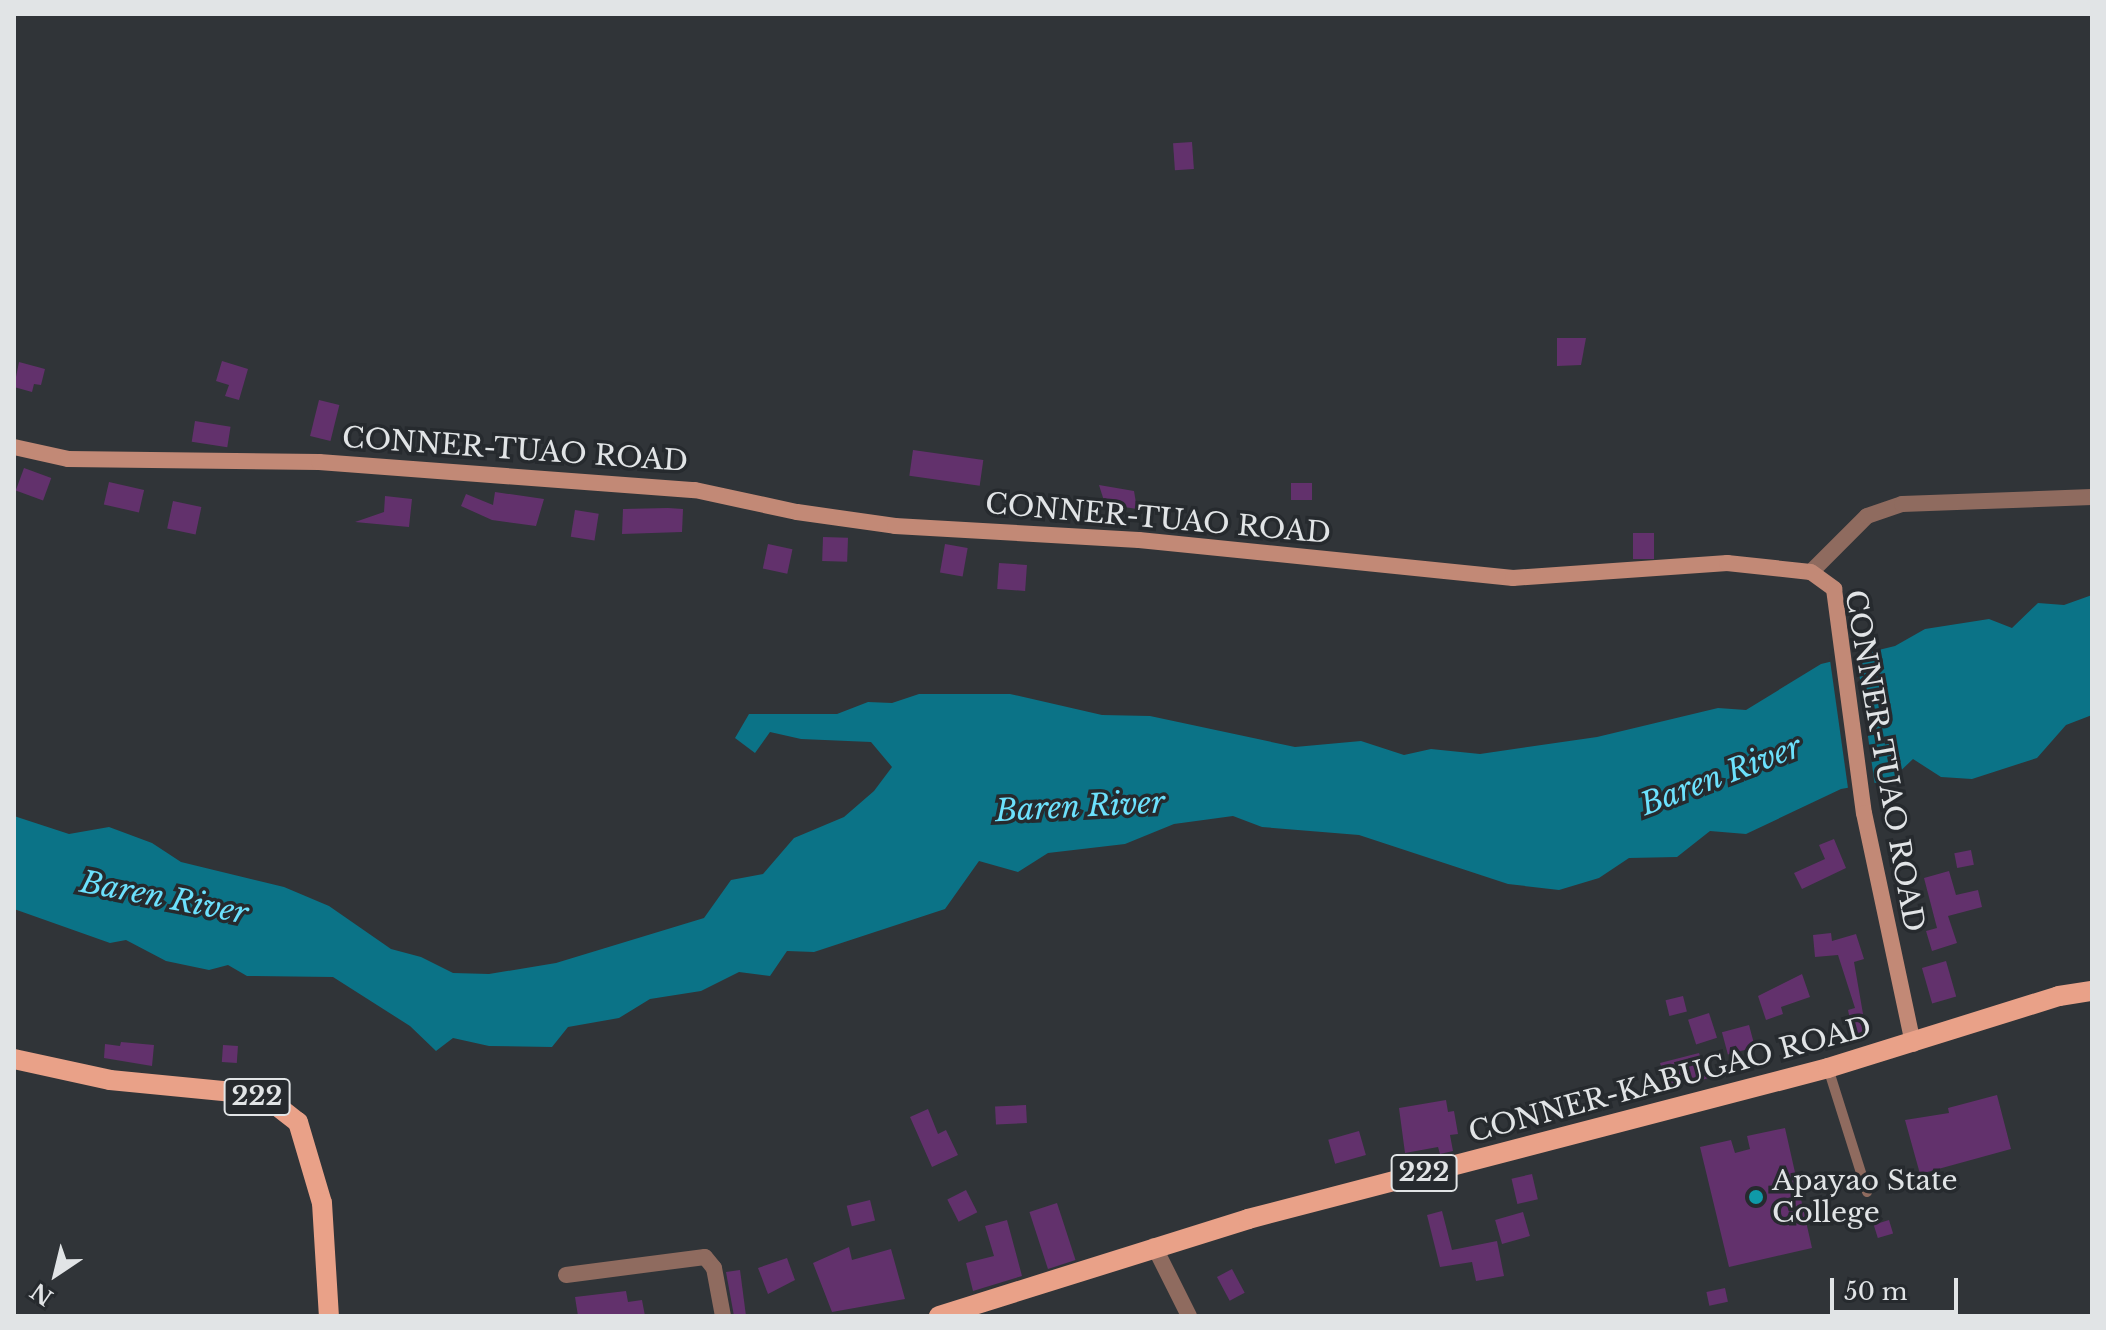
<!DOCTYPE html>
<html>
<head>
<meta charset="utf-8">
<style>
	body { margin:0 }
	#map { position:relative; width:2106px; height:1330px; overflow:hidden; background:#303438; font-family:"Libre Baskerville",serif }
	div>[style] { position:absolute }
	.water>* { inset:0; background:#0b7387 }
	.pier>* { inset:0; background:#303438; transform-origin:0 0 }
	.building>* { inset:0; background:#62316c; transform-origin:0 0 }
	.service>* { height:10px; margin:-5px; padding:0 5px; transform-origin:5px; border-radius:5px; background:#8f6b5f }
	.minor>* { height:16px; margin:-8px; padding:0 8px; transform-origin:8px; border-radius:8px; background:#8f6b5f }
	.secondary>* { height:16px; margin:-8px; padding:0 8px; transform-origin:8px; border-radius:8px; background:#c28976 }
	.primary>* { height:20px; margin:-10px; padding:0 10px; transform-origin:10px; border-radius:10px; background:#e9a188 }
	.dots>* { width:22px; height:22px; translate:-50% -50%; box-sizing:border-box; border:4px solid #262a2e; border-radius:50% }
	span { translate:-50% -50%; white-space:nowrap; text-align:center; line-height:1.15; -webkit-text-stroke:7px #262a2e; paint-order:stroke }
	.shield-label span { padding:2px 6px; background:#262a2e; border:2px solid; border-radius:6px; -webkit-text-stroke-width:0 }
	.shield-label { font-size:26px; color:#e1e4e6; font-weight:700 }
	.street-label { font-size:28px; color:#e1e4e6 }
	.poi-label { font-size:28px; color:#e1e4e6 }
	.left { translate:0 -50%; text-align:left }
	.water-label { font-size:30px; color:#6ce1fd; font-style:italic }
	.frame { position:absolute; inset:0; border:16px solid #e1e4e6; pointer-events:none }
	.north { position:absolute; left:16px; top:1234px; width:80px; height:80px; -webkit-text-stroke:6px #262a2e; paint-order:stroke; rotate:215deg; font-size:22px; font-weight:700; line-height:32px; text-align:center; color:#e1e4e6 }
	.north::after { content:''; display:block; margin:auto; width:28px; height:36px; background:#e1e4e6; clip-path:polygon(50% 0,100% 100%,50% 72%,0 100%) }
	.scale { position:absolute; left:1830px; top:1278px; width:128px; height:36px; box-sizing:border-box; border:4px solid #e1e4e6; border-top:0; padding-left:10px; font-size:24px; line-height:28px; white-space:nowrap; color:#e1e4e6; -webkit-text-stroke:6px #262a2e; paint-order:stroke }
</style>
</head>
<body>
<div id="map">
	<div class="water">
		<i style="clip-path:polygon(2092px 595px,2092px 715px,2066px 725px,2037px 758px,1972px 779px,1941px 777px,1913px 759px,1891px 780px,1841px 789px,1746px 834px,1710px 831px,1677px 857px,1629px 858px,1599px 878px,1559px 890px,1508px 884px,1359px 835px,1262px 827px,1233px 816px,1174px 824px,1125px 844px,1048px 853px,1018px 872px,979px 861px,945px 909px,814px 952px,787px 951px,770px 976px,739px 972px,701px 991px,650px 999px,619px 1018px,568px 1027px,552px 1047px,489px 1046px,453px 1038px,436px 1051px,410px 1026px,333px 977px,247px 976px,228px 965px,209px 970px,166px 961px,126px 940px,110px 943px,14px 909px,14px 816px,69px 834px,109px 827px,152px 843px,181px 862px,284px 887px,329px 906px,391px 949px,421px 957px,453px 973px,489px 974px,556px 963px,704px 918px,731px 880px,763px 874px,794px 838px,844px 817px,874px 791px,892px 767px,871px 742px,801px 739px,770px 732px,755px 753px,735px 738px,749px 714px,837px 714px,868px 702px,892px 703px,919px 694px,1010px 694px,1102px 715px,1150px 716px,1295px 747px,1361px 741px,1404px 755px,1431px 749px,1480px 754px,1597px 737px,1718px 708px,1746px 710px,1821px 664px,1895px 646px,1925px 629px,1989px 619px,2012px 628px,2038px 603px,2064px 605px)"></i>
	</div>
	<div class="pier">
		<i style="left:1856px;top:651px;width:137px;height:27px;rotate:82deg"></i>
	</div>
	<div class="building">
		<i style="left:1192px;top:142px;width:27px;height:19px;rotate:86deg"></i>
		<i style="clip-path:polygon(1557px 338px,1586px 338px,1581px 365px,1557px 366px)"></i>
		<i style="clip-path:polygon(222px 361px,248px 369px,239px 400px,225px 396px,229px 385px,216px 381px)"></i>
		<i style="clip-path:polygon(19px 362px,45px 369px,41px 385px,34px 384px,32px 392px,14px 387px)"></i>
		<i style="left:319px;top:400px;width:21px;height:37px;rotate:14deg"></i>
		<i style="left:195px;top:421px;width:36px;height:21px;rotate:9deg"></i>
		<i style="left:913px;top:450px;width:71px;height:26px;rotate:8deg"></i>
		<i style="left:24px;top:468px;width:29px;height:24px;rotate:20deg"></i>
		<i style="left:109px;top:482px;width:36px;height:23px;rotate:13deg"></i>
		<i style="left:1291px;top:483px;width:21px;height:17px"></i>
		<i style="clip-path:polygon(1099px 485px,1134px 491px,1137px 509px,1105px 504px)"></i>
		<i style="clip-path:polygon(495px 492px,544px 499px,536px 526px,492px 520px,461px 506px,466px 494px,493px 505px)"></i>
		<i style="clip-path:polygon(385px 496px,412px 499px,409px 527px,355px 522px,384px 512px)"></i>
		<i style="left:173px;top:501px;width:29px;height:28px;rotate:12deg"></i>
		<i style="clip-path:polygon(668px 508px,683px 509px,682px 532px,622px 534px,623px 509px)"></i>
		<i style="left:575px;top:510px;width:24px;height:27px;rotate:9deg"></i>
		<i style="left:1633px;top:533px;width:21px;height:26px"></i>
		<i style="left:823px;top:537px;width:25px;height:24px;rotate:2deg"></i>
		<i style="left:768px;top:544px;width:25px;height:25px;rotate:12deg"></i>
		<i style="left:945px;top:544px;width:23px;height:29px;rotate:10deg"></i>
		<i style="left:999px;top:563px;width:28px;height:26px;rotate:4deg"></i>
		<i style="clip-path:polygon(1834px 839px,1846px 868px,1802px 889px,1794px 873px,1825px 859px,1819px 845px)"></i>
		<i style="left:1971px;top:850px;width:15px;height:17px;rotate:79deg"></i>
		<i style="clip-path:polygon(1949px 871px,1956px 895px,1978px 890px,1982px 907px,1948px 916px,1957px 943px,1932px 951px,1926px 931px,1937px 928px,1924px 878px)"></i>
		<i style="clip-path:polygon(1831px 933px,1832px 941px,1856px 934px,1864px 959px,1854px 962px,1866px 1031px,1853px 1034px,1848px 1010px,1855px 1008px,1838px 955px,1815px 957px,1813px 935px)"></i>
		<i style="left:1946px;top:961px;width:37px;height:25px;rotate:74deg"></i>
		<i style="clip-path:polygon(1802px 974px,1810px 997px,1781px 1007px,1783px 1014px,1766px 1020px,1758px 996px)"></i>
		<i style="left:1683px;top:996px;width:16px;height:18px;rotate:76deg"></i>
		<i style="left:1709px;top:1013px;width:26px;height:22px;rotate:72deg"></i>
		<i style="left:1749px;top:1025px;width:23px;height:28px;rotate:75deg"></i>
		<i style="clip-path:polygon(121px 1042px,154px 1045px,152px 1066px,104px 1058px,105px 1044px,120px 1046px)"></i>
		<i style="left:223px;top:1045px;width:15px;height:17px;rotate:4deg"></i>
		<i style="clip-path:polygon(1699px 1053px,1708px 1078px,1694px 1083px,1692px 1077px,1667px 1085px,1660px 1063px)"></i>
		<i style="clip-path:polygon(1997px 1095px,2011px 1149px,1920px 1174px,1905px 1120px,1949px 1113px,1948px 1108px)"></i>
		<i style="clip-path:polygon(1446px 1100px,1448px 1112px,1454px 1111px,1458px 1134px,1450px 1135px,1453px 1151px,1440px 1154px,1438px 1147px,1405px 1153px,1399px 1108px)"></i>
		<i style="left:1026px;top:1105px;width:18px;height:31px;rotate:87deg"></i>
		<i style="clip-path:polygon(928px 1109px,938px 1134px,946px 1130px,958px 1155px,932px 1167px,910px 1117px)"></i>
		<i style="clip-path:polygon(1785px 1128px,1812px 1248px,1729px 1267px,1700px 1147px,1731px 1140px,1735px 1153px,1750px 1149px,1747px 1136px)"></i>
		<i style="left:1359px;top:1131px;width:25px;height:32px;rotate:74deg"></i>
		<i style="left:1532px;top:1174px;width:26px;height:21px;rotate:77deg"></i>
		<i style="left:966px;top:1190px;width:25px;height:21px;rotate:63deg"></i>
		<i style="left:870px;top:1200px;width:21px;height:24px;rotate:76deg"></i>
		<i style="left:1057px;top:1203px;width:60px;height:29px;rotate:72deg"></i>
		<i style="clip-path:polygon(1442px 1211px,1452px 1250px,1497px 1241px,1504px 1276px,1476px 1281px,1472px 1262px,1440px 1267px,1427px 1215px)"></i>
		<i style="left:1523px;top:1212px;width:25px;height:29px;rotate:74deg"></i>
		<i style="clip-path:polygon(1007px 1220px,1022px 1276px,973px 1291px,966px 1263px,994px 1256px,985px 1226px)"></i>
		<i style="left:1889px;top:1220px;width:14px;height:16px;rotate:73deg"></i>
		<i style="clip-path:polygon(849px 1247px,852px 1260px,891px 1249px,905px 1299px,832px 1312px,813px 1263px)"></i>
		<i style="clip-path:polygon(787px 1258px,795px 1280px,768px 1294px,758px 1268px)"></i>
		<i style="left:1232px;top:1269px;width:27px;height:17px;rotate:62deg"></i>
		<i style="clip-path:polygon(740px 1270px,746px 1316px,734px 1316px,726px 1272px)"></i>
		<i style="left:1725px;top:1288px;width:14px;height:19px;rotate:78deg"></i>
		<i style="clip-path:polygon(626px 1291px,628px 1302px,642px 1300px,645px 1316px,578px 1316px,575px 1297px)"></i>
	</div>
	<div class="service">
		<i style="left:1828px;top:1068px;width:130px;rotate:72.5deg"></i>
	</div>
	<div class="minor">
		<i style="left:1811px;top:572px;width:79px;rotate:-45deg"></i>
		<i style="left:1867px;top:516px;width:37px;rotate:-19deg"></i>
		<i style="left:1902px;top:504px;width:190px;rotate:-2.1deg"></i>
		<i style="left:1154px;top:1246px;width:78px;rotate:63.4deg"></i>
		<i style="left:566px;top:1275px;width:140px;rotate:-7.4deg"></i>
		<i style="left:705px;top:1257px;width:14px;rotate:51deg"></i>
		<i style="left:714px;top:1268px;width:49px;rotate:79.4deg"></i>
	</div>
	<div class="secondary">
		<i style="left:14px;top:447px;width:55px;rotate:12.5deg"></i>
		<i style="left:68px;top:459px;width:251px;rotate:0.7deg"></i>
		<i style="left:319px;top:462px;width:377px;rotate:4.3deg"></i>
		<i style="left:695px;top:490px;width:104px;rotate:12.2deg"></i>
		<i style="left:797px;top:512px;width:99px;rotate:8.1deg"></i>
		<i style="left:895px;top:526px;width:244px;rotate:3.3deg"></i>
		<i style="left:1139px;top:540px;width:376px;rotate:5.8deg"></i>
		<i style="left:1513px;top:578px;width:215px;rotate:-4deg"></i>
		<i style="left:1727px;top:563px;width:84px;rotate:6.1deg"></i>
		<i style="left:1811px;top:572px;width:29px;rotate:36deg"></i>
		<i style="left:1834px;top:589px;width:226px;rotate:82.4deg"></i>
		<i style="left:1864px;top:813px;width:236px;rotate:78deg"></i>
	</div>
	<div class="primary">
		<i style="left:14px;top:1059px;width:98px;rotate:12.3deg"></i>
		<i style="left:110px;top:1080px;width:134px;rotate:5.6deg"></i>
		<i style="left:243px;top:1093px;width:30px;rotate:17deg"></i>
		<i style="left:272px;top:1102px;width:33px;rotate:38deg"></i>
		<i style="left:298px;top:1122px;width:84px;rotate:73.5deg"></i>
		<i style="left:322px;top:1203px;width:113px;rotate:86.5deg"></i>
		<i style="left:939px;top:1316px;width:324px;rotate:-17.4deg"></i>
		<i style="left:1248px;top:1219px;width:599px;rotate:-14.59deg"></i>
		<i style="left:1828px;top:1068px;width:242px;rotate:-17.3deg"></i>
		<i style="left:2059px;top:996px;width:33px;rotate:-9deg"></i>
	</div>
	<div class="dots">
		<i style="left:1756px;top:1197px;background:#0f9aa8"></i>
	</div>
	<div class="shield-label">
		<span style="left:257px;top:1097px">222</span>
		<span style="left:1424px;top:1173px">222</span>
	</div>
	<div class="street-label">
		<span style="left:515px;top:450px;rotate:4deg">CONNER-TUAO ROAD</span>
		<span style="left:1158px;top:519px;rotate:5deg">CONNER-TUAO ROAD</span>
		<span style="left:1884px;top:761px;rotate:80deg">CONNER-TUAO ROAD</span>
		<span style="left:1670px;top:1080px;rotate:-15deg">CONNER-KABUGAO ROAD</span>
	</div>
	<div class="poi-label">
		<span class="left" style="left:1772px;top:1197px">Apayao State<br>College</span>
	</div>
	<div class="water-label">
		<span style="left:1721px;top:776px;rotate:-21deg">Baren River</span>
		<span style="left:1080px;top:807px;rotate:-3deg">Baren River</span>
		<span style="left:164px;top:898px;rotate:11deg">Baren River</span>
	</div>
	<div class="frame"></div>
	<div class="north">N</div>
	<div class="scale">50 m</div>
</div>
</body>
</html>
